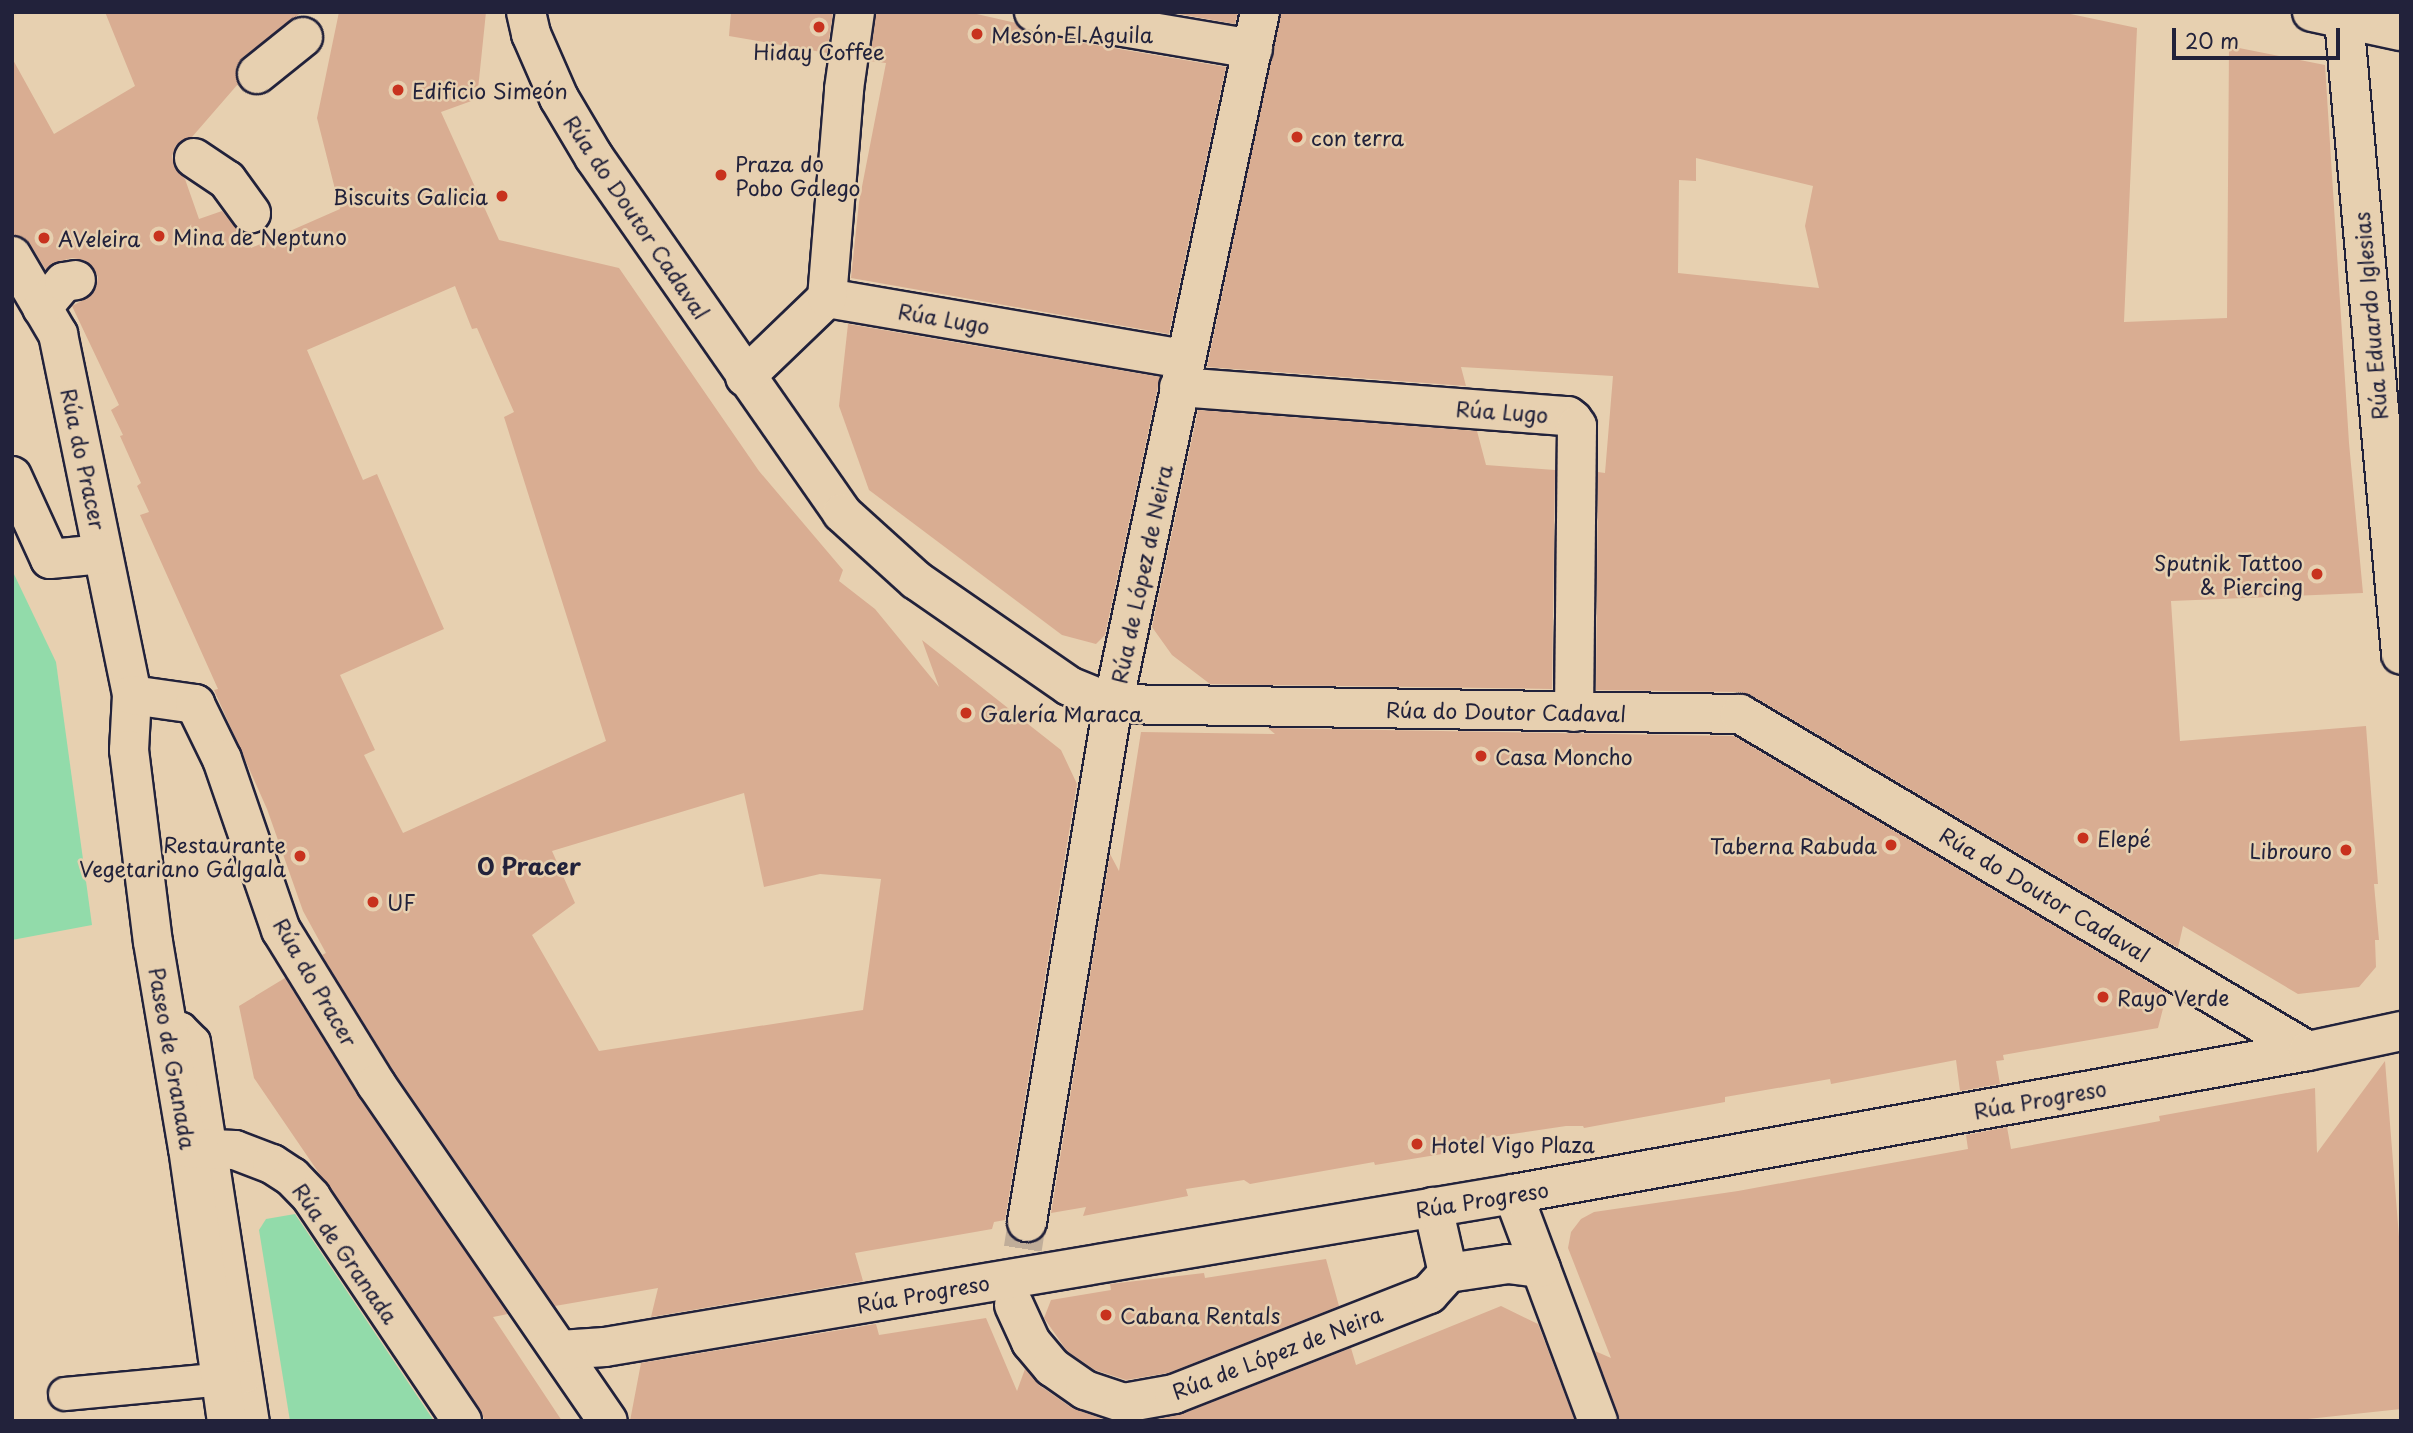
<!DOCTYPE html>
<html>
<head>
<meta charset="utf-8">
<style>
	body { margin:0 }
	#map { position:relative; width:2413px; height:1433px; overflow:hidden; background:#e7d0b0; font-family:"Playpen Sans",sans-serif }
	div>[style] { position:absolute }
	.green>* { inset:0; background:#92dbaa }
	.building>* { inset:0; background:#d9ad92 }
	.street-tunnel>* { height:38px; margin-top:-19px; transform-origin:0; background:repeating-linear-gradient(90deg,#c0ad99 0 38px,transparent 0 57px) }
	.roads { filter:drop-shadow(2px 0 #22223b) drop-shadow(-2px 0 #22223b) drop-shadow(0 2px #22223b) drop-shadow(0 -2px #22223b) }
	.lane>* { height:32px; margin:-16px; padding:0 16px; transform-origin:16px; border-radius:16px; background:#e7d0b0 }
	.street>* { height:38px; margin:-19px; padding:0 19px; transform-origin:19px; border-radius:19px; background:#e7d0b0 }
	.dots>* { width:19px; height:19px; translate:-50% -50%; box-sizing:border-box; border:4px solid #e7d0b0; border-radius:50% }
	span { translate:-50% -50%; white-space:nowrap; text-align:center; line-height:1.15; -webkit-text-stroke:5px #e7d0b0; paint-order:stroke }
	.poi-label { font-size:21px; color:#22223b }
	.left { translate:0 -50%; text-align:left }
	.right { translate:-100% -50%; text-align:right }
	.street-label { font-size:21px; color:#22223b }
	.neighbourhood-label { font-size:23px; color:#22223b; font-weight:700 }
	.frame { position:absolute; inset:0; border:14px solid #22223b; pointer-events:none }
	.scale { position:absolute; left:2172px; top:28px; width:168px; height:32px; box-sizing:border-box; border:4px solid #22223b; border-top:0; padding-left:9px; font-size:21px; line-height:24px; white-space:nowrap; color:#22223b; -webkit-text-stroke:5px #e7d0b0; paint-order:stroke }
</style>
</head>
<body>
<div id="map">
	<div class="green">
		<i style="clip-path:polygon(12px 570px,56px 662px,92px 925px,12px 940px)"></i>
		<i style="clip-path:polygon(295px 1214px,434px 1421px,290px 1421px,259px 1230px,266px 1219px)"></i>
	</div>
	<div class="building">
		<i style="clip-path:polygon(evenodd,105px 12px,302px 12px,243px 57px,236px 67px,238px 84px,192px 137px,176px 145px,172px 156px,175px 168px,185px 179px,199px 219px,222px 211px,234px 226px,244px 233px,251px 248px,340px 209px,317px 118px,339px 12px,486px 12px,477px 99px,441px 112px,499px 240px,619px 268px,759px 471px,843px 570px,839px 581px,875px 609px,939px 687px,922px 640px,1061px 750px,1077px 784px,1005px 1220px,994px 1222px,992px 1229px,855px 1253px,863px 1281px,651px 1317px,658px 1288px,555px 1306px,394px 1072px,322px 955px,326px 953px,303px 911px,267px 809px,214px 690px,218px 689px,140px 515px,149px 512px,137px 486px,141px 483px,120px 436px,123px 435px,111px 410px,119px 405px,72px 306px,89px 297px,96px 288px,98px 277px,93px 267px,84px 260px,72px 258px,60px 261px,46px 270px,30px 244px,22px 237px,12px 234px,12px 58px,54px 134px,135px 86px,105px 12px,455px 286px,472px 329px,477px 328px,514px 412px,504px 417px,606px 741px,403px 833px,364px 755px,375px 750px,340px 675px,444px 629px,377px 474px,363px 480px,307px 350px,455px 286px,105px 12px,744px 793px,764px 887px,820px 874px,881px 879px,863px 1010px,599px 1051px,532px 935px,575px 903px,552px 851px,744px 793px)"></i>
		<i style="clip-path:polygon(731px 12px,833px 12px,827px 53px,729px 36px)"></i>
		<i style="clip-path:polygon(876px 12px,968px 12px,1016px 23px,1030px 34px,1226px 67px,1169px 334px,851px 278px,859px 202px,886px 63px,870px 61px)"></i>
		<i style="clip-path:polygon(1167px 12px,1238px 12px,1235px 24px)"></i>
		<i style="clip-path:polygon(evenodd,1281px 12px,2061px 12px,2137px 28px,2124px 322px,2227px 318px,2229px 46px,2325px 65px,2349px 443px,2363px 593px,2171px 601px,2180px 741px,2366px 726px,2378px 884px,2374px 884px,2379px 940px,2375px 940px,2376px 967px,2359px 987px,2298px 994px,2183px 926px,2178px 948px,1751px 695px,1740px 692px,1596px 690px,1598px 472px,1605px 473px,1613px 376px,1461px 367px,1466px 386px,1207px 367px,1281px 12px,1696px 158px,1813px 186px,1805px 226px,1819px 288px,1678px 273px,1679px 180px,1696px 181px,1696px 158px)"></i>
		<i style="clip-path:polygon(848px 324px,1160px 377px,1105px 635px,1096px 644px,1062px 635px,869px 490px,839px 406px)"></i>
		<i style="clip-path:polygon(1198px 410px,1477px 431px,1486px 465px,1555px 470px,1552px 689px,1210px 684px,1172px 655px,1152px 627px)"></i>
		<i style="clip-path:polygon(1268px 728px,1734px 736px,2167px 993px,2158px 1028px,2003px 1055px,2004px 1060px,1996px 1061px,2000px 1084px,1960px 1091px,1956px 1060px,1831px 1084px,1830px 1079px,1725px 1097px,1725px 1102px,1584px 1128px,1583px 1126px,1566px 1126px,1478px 1139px,1480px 1144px,1441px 1151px,1442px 1154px,1375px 1165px,1374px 1162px,1250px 1184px,1244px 1180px,1186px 1189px,1188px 1196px,1083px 1216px,1086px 1207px,1051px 1213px,1110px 854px,1119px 871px,1141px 732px,1275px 734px)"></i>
		<i style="clip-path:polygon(285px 978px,358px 1096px,508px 1314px,493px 1317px,562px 1421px,485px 1421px,480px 1409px,254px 1078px,239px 1006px)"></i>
		<i style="clip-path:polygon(2385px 1061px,2401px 1262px,2401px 1409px,2289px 1421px,1619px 1421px,1595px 1351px,1611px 1358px,1568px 1248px,1571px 1232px,1581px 1219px,1594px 1212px,1738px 1191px,1968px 1149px,1966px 1135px,2007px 1127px,2011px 1149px,2160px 1121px,2159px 1116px,2315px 1088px,2317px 1153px)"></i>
		<i style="clip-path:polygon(1326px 1259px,1339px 1306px,1168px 1373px,1126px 1380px,1095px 1370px,1067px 1351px,1044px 1318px,1051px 1300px,1111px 1290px,1110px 1284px,1204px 1273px,1205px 1278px)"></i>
		<i style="clip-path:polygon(1501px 1306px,1538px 1324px,1575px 1421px,1149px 1421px,1182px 1414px,1351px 1348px,1356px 1365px)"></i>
		<i style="clip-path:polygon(986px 1318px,1017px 1391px,1025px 1369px,1039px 1385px,1072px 1408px,1108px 1421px,630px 1421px,641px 1363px,876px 1324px,879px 1335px)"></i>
	</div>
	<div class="street-tunnel">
		<i style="left:1014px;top:1305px;width:84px;rotate:-81.1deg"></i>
	</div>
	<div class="roads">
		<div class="lane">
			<i style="left:167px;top:1027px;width:14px;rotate:8deg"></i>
			<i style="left:181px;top:1029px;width:18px;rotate:45deg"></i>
			<i style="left:194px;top:1042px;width:384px;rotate:81.2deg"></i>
			<i style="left:65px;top:1394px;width:180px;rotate:-5.4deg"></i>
		</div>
		<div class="street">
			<i style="left:526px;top:12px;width:23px;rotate:77deg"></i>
			<i style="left:531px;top:34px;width:70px;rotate:66.4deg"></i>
			<i style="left:559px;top:98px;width:69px;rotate:59.3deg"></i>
			<i style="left:594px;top:157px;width:434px;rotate:55.1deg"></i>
			<i style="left:842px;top:513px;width:100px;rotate:42.2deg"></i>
			<i style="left:916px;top:580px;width:186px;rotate:34.7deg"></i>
			<i style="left:1069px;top:686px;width:48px;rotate:22.2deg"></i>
			<i style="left:1113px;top:704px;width:627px;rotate:0.91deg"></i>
			<i style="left:1740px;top:714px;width:660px;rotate:30.68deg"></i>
			<i style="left:1034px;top:12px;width:222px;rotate:9.6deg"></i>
			<i style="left:2312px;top:12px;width:91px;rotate:12.1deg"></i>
			<i style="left:2344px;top:19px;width:638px;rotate:84.87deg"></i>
			<i style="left:257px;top:74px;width:59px;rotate:-38.8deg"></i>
			<i style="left:194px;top:158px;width:40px;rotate:34deg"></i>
			<i style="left:227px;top:180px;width:41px;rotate:54deg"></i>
			<i style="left:12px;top:256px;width:91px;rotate:59.5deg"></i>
			<i style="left:58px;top:334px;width:369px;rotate:78.4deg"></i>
			<i style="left:132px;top:695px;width:55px;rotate:93.1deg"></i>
			<i style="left:129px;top:750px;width:193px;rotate:82.9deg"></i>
			<i style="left:153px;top:942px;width:209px;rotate:80.4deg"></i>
			<i style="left:188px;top:1148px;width:276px;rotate:81.9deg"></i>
			<i style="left:827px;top:298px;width:363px;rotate:9.7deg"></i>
			<i style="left:42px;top:308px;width:34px;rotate:-50deg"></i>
			<i style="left:64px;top:282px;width:12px;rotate:-9deg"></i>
			<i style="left:745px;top:377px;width:114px;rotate:-43.9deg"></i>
			<i style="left:827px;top:298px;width:210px;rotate:-85.3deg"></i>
			<i style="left:844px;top:89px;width:78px;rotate:-81.9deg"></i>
			<i style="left:1179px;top:387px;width:390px;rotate:4.3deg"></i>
			<i style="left:1568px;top:416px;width:6px;rotate:39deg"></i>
			<i style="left:1573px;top:420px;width:7px;rotate:56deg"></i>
			<i style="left:1577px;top:426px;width:286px;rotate:90.6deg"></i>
			<i style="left:12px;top:476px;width:91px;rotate:65.4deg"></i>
			<i style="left:50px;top:559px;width:53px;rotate:-5.4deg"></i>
			<i style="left:132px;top:695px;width:64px;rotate:8.1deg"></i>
			<i style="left:195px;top:704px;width:61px;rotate:63.9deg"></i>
			<i style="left:222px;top:759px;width:181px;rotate:71deg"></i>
			<i style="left:281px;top:930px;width:181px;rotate:58.3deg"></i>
			<i style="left:376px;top:1084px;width:409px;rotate:55.5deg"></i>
			<i style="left:188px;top:1148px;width:47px;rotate:2.4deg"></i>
			<i style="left:235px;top:1150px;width:40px;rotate:21deg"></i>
			<i style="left:272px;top:1164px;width:24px;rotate:33deg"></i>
			<i style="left:292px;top:1177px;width:28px;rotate:46deg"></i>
			<i style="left:311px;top:1197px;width:270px;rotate:56deg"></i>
			<i style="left:1513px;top:1194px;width:242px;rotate:69.5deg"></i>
			<i style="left:1027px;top:1222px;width:525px;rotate:-80.57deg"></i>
			<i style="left:1113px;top:704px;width:707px;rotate:-78.01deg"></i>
			<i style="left:1448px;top:1273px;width:61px;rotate:-8.5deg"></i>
			<i style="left:1508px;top:1264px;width:33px;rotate:7deg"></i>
			<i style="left:1014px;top:1305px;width:41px;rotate:65.3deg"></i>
			<i style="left:1031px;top:1342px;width:33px;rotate:50deg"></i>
			<i style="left:1052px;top:1367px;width:40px;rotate:34.9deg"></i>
			<i style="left:1085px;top:1390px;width:41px;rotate:18.4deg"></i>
			<i style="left:1124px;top:1403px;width:51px;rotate:-10.2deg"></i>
			<i style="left:1174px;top:1394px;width:274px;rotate:-21.4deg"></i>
			<i style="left:1429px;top:1294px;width:28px;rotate:-48deg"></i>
			<i style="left:1448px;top:1273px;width:68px;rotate:-102.8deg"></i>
			<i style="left:560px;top:1350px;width:45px;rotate:-3.8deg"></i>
			<i style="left:605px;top:1347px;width:921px;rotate:-9.56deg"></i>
			<i style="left:1513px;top:1194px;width:808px;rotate:-10.2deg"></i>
			<i style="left:2308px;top:1051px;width:95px;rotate:-12.1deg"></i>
		</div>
	</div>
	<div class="dots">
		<i style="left:819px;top:27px;background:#c8321e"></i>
		<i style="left:977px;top:34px;background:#c8321e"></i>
		<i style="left:398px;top:90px;background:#c8321e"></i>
		<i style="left:1297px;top:137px;background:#c8321e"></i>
		<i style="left:721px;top:175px;background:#c8321e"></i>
		<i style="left:502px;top:196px;background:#c8321e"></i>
		<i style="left:159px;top:236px;background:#c8321e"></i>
		<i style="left:44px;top:238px;background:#c8321e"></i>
		<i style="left:2317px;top:574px;background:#c8321e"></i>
		<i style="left:966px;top:713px;background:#c8321e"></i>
		<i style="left:1481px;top:756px;background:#c8321e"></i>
		<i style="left:2083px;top:838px;background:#c8321e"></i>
		<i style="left:1891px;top:845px;background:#c8321e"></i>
		<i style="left:2346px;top:850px;background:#c8321e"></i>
		<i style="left:300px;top:856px;background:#c8321e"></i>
		<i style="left:373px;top:902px;background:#c8321e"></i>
		<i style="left:2103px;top:997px;background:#c8321e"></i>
		<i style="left:1417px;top:1144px;background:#c8321e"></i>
		<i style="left:1106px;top:1315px;background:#c8321e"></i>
	</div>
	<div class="poi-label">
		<span class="left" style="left:991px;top:34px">Mesón El Aguila</span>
		<span style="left:819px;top:51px">Hiday Coffee</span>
		<span class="left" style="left:412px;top:90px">Edificio Simeón</span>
		<span class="left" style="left:1311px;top:137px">con terra</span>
		<span class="left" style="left:735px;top:175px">Praza do<br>Pobo Galego</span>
		<span class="right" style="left:488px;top:196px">Biscuits Galicia</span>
		<span class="left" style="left:173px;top:236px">Mina de Neptuno</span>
		<span class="left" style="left:58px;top:238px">AVeleira</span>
		<span class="right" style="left:2303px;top:574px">Sputnik Tattoo<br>&amp; Piercing</span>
		<span class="left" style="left:980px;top:713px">Galería Maraca</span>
		<span class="left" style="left:1495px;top:756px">Casa Moncho</span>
		<span class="left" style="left:2097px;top:838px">Elepé</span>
		<span class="right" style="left:286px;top:856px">Restaurante<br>Vegetariano Gálgala</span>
		<span class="right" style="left:1877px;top:845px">Taberna Rabuda</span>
		<span class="right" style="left:2332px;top:850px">Librouro</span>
		<span class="left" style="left:387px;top:902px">UF</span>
		<span class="left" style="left:2117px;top:997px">Rayo Verde</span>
		<span class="left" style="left:1431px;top:1144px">Hotel Vigo Plaza</span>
		<span class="left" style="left:1120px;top:1315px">Cabana Rentals</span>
	</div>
	<div class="street-label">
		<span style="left:637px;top:217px;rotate:56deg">Rúa do Doutor Cadaval</span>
		<span style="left:2370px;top:316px;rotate:-95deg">Rúa Eduardo Iglesias</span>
		<span style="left:944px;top:318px;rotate:10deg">Rúa Lugo</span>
		<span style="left:1502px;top:411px;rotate:4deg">Rúa Lugo</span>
		<span style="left:84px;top:459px;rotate:78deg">Rúa do Pracer</span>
		<span style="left:1141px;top:574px;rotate:-78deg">Rúa de López de Neira</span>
		<span style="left:1506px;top:711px;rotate:1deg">Rúa do Doutor Cadaval</span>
		<span style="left:2045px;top:894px;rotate:31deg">Rúa do Doutor Cadaval</span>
		<span style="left:316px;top:982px;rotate:60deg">Rúa do Pracer</span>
		<span style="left:173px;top:1058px;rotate:80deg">Paseo de Granada</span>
		<span style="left:2040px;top:1099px;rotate:-10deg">Rúa Progreso</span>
		<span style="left:1482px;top:1199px;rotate:-9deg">Rúa Progreso</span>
		<span style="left:346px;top:1253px;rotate:55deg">Rúa de Granada</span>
		<span style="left:923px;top:1293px;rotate:-10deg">Rúa Progreso</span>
		<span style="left:1277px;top:1352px;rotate:-21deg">Rúa de López de Neira</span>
	</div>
	<div class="neighbourhood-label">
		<span style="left:529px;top:866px">O Pracer</span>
	</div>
	<div class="frame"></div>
	<div class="scale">20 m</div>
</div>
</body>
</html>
